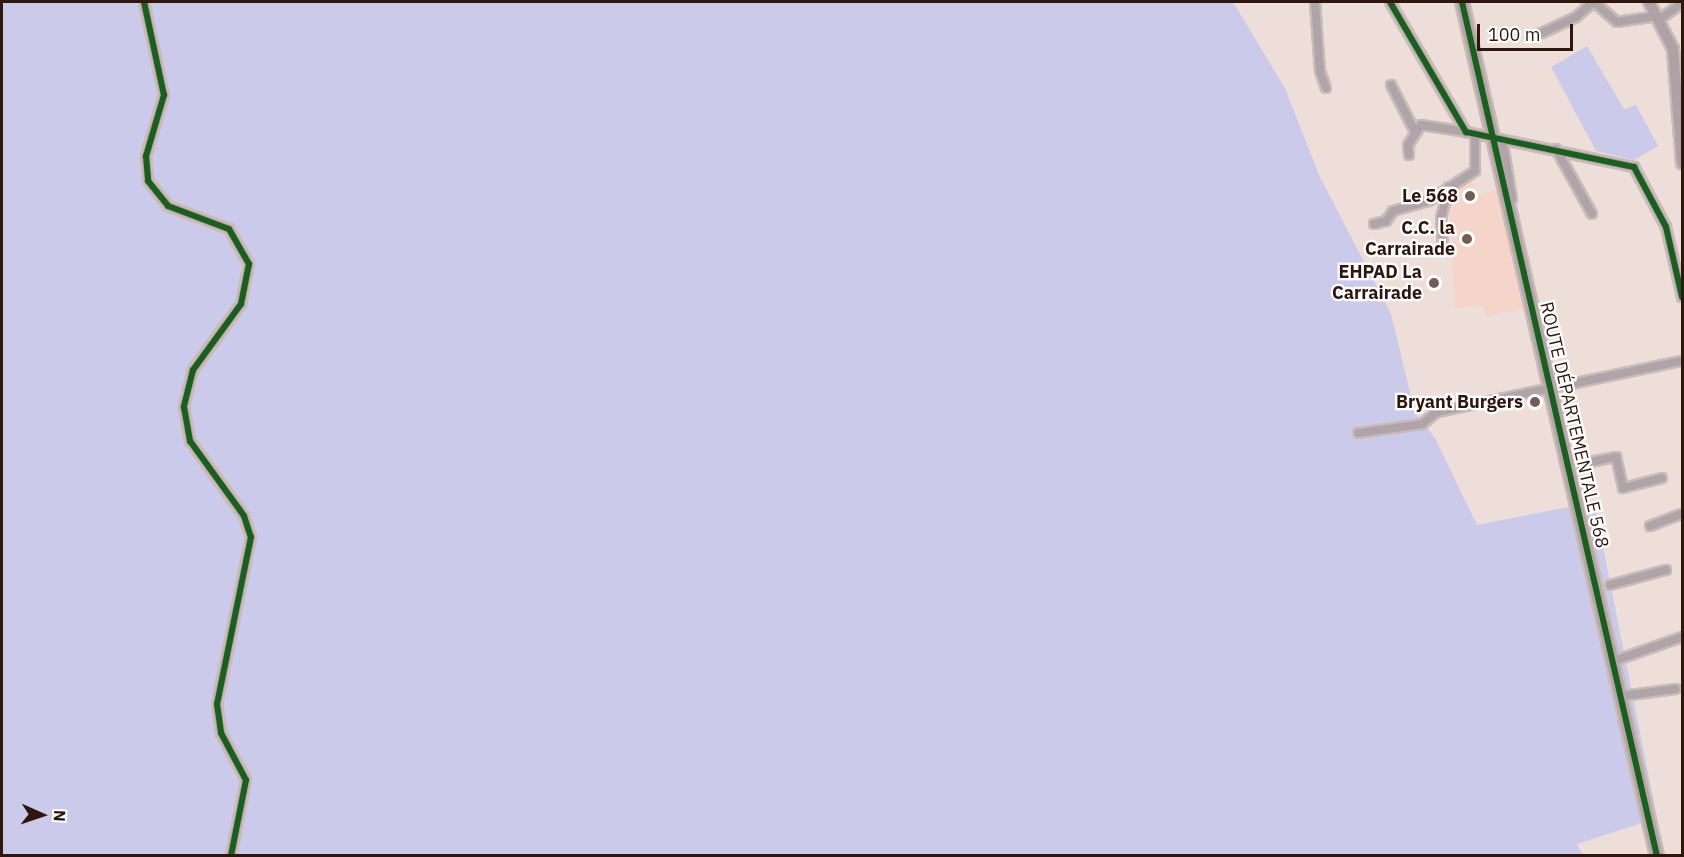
<!DOCTYPE html>
<html>
<head>
<meta charset="utf-8">
<style>
	body { margin:0 }
	#map { position:relative; width:1684px; height:857px; overflow:hidden; background:#eeded9; font-family:"IBM Plex Sans",sans-serif }
	div>[style] { position:absolute }
	.built>* { inset:0; background:#f5d4ca }
	.green>* { inset:0; background:#cbcaeb }
	.stream>* { height:2px; margin:-1px; padding:0 1px; transform-origin:1px; border-radius:1px; background:#74b3c1 }
	.roads { filter:drop-shadow(2px 0 #cabbb6) drop-shadow(-2px 0 #cabbb6) drop-shadow(0 2px #cabbb6) drop-shadow(0 -2px #cabbb6) }
	.street>* { height:8px; margin:-4px; padding:0 4px; transform-origin:4px; border-radius:4px; background:#aea4a9 }
	.secondary>* { height:10px; margin:-5px; padding:0 5px; transform-origin:5px; border-radius:5px; background:#afa2a7 }
	.primary>* { height:12px; margin:-6px; padding:0 6px; transform-origin:6px; border-radius:6px; background:#b2a6a9 }
	.cycleway>* { height:6px; margin:-3px; padding:0 3px; transform-origin:3px; border-radius:3px; background:#1b5e20 }
	.dots>* { width:16px; height:16px; translate:-50% -50%; box-sizing:border-box; border:3px solid #fff; border-radius:50% }
	span { translate:-50% -50%; white-space:nowrap; text-align:center; line-height:1.15; -webkit-text-stroke:4.5px #fff; paint-order:stroke }
	.poi-label { font-size:18px; color:#2f1710; font-weight:700 }
	.right { translate:-100% -50%; text-align:right }
	.street-label { font-size:18px; color:#2f1710 }
	.frame { position:absolute; inset:0; border:3px solid #2f1710; pointer-events:none }
	.north { position:absolute; left:12px; top:785px; width:60px; height:60px; -webkit-text-stroke:4px #fff; paint-order:stroke; rotate:93deg; font-size:16px; font-weight:700; line-height:24px; text-align:center; color:#2f1710 }
	.north::after { content:''; display:block; margin:auto; width:21px; height:27px; background:#2f1710; clip-path:polygon(50% 0,100% 100%,50% 72%,0 100%) }
	.scale { position:absolute; left:1477px; top:24px; width:96px; height:27px; box-sizing:border-box; border:3px solid #2f1710; border-top:0; padding-left:8px; font-size:18px; line-height:21px; white-space:nowrap; color:#2f1710; -webkit-text-stroke:4px #fff; paint-order:stroke }
</style>
</head>
<body>
<div id="map">
	<div class="built">
		<i style="clip-path:polygon(1471px 174px,1476px 195px,1497px 190px,1525px 308px,1486px 317px,1483px 306px,1455px 308px,1449px 200px,1453px 185px)"></i>
	</div>
	<div class="green">
		<i style="clip-path:polygon(2px 2px,1233px 2px,1285px 88px,1319px 175px,1391px 314px,1415px 413px,1435px 438px,1477px 525px,1594px 502px,1657px 818px,1577px 844px,1583px 856px,2px 856px)"></i>
		<i style="clip-path:polygon(1587px 46px,1624px 109px,1636px 105px,1658px 146px,1634px 160px,1596px 151px,1551px 67px)"></i>
	</div>
	<div class="stream">
		<i style="left:1586px;top:572px;width:25px;rotate:78deg"></i>
		<i style="left:1592px;top:603px;width:26px;rotate:77deg"></i>
		<i style="left:1600px;top:638px;width:13px;rotate:77deg"></i>
		<i style="left:1608px;top:672px;width:12px;rotate:81deg"></i>
		<i style="left:1618px;top:719px;width:126px;rotate:76.7deg"></i>
		<i style="left:1649px;top:849px;width:7px;rotate:82deg"></i>
	</div>
	<div class="roads">
		<div class="street">
			<i style="left:144px;top:2px;width:95px;rotate:77.9deg"></i>
			<i style="left:164px;top:95px;width:64px;rotate:106.4deg"></i>
			<i style="left:146px;top:156px;width:25px;rotate:85deg"></i>
			<i style="left:148px;top:181px;width:32px;rotate:51deg"></i>
			<i style="left:168px;top:206px;width:65px;rotate:20.7deg"></i>
			<i style="left:229px;top:229px;width:40px;rotate:60.3deg"></i>
			<i style="left:249px;top:264px;width:41px;rotate:101.3deg"></i>
			<i style="left:241px;top:304px;width:82px;rotate:126deg"></i>
			<i style="left:193px;top:370px;width:38px;rotate:104deg"></i>
			<i style="left:184px;top:407px;width:35px;rotate:80deg"></i>
			<i style="left:190px;top:441px;width:92px;rotate:54.2deg"></i>
			<i style="left:244px;top:516px;width:22px;rotate:72deg"></i>
			<i style="left:251px;top:537px;width:170px;rotate:101.5deg"></i>
			<i style="left:217px;top:704px;width:29px;rotate:82deg"></i>
			<i style="left:221px;top:733px;width:53px;rotate:62deg"></i>
			<i style="left:246px;top:780px;width:77px;rotate:101.2deg"></i>
			<i style="left:1315px;top:2px;width:69px;rotate:85.9deg"></i>
			<i style="left:1320px;top:71px;width:18px;rotate:71deg"></i>
			<i style="left:1390px;top:2px;width:151px;rotate:59.7deg"></i>
			<i style="left:1466px;top:132px;width:172px;rotate:11.8deg"></i>
			<i style="left:1634px;top:167px;width:68px;rotate:61.9deg"></i>
			<i style="left:1666px;top:227px;width:72px;rotate:77.1deg"></i>
			<i style="left:1594px;top:2px;width:30px;rotate:41deg"></i>
			<i style="left:1617px;top:22px;width:41px;rotate:-8.3deg"></i>
			<i style="left:1660px;top:19px;width:27px;rotate:-36deg"></i>
			<i style="left:1542px;top:33px;width:38px;rotate:-25deg"></i>
			<i style="left:1576px;top:17px;width:23px;rotate:-41deg"></i>
			<i style="left:1391px;top:85px;width:53px;rotate:62.9deg"></i>
			<i style="left:1494px;top:139px;width:10px;rotate:29deg"></i>
			<i style="left:1503px;top:144px;width:56px;rotate:80.7deg"></i>
			<i style="left:1556px;top:149px;width:74px;rotate:61deg"></i>
			<i style="left:1409px;top:155px;width:10px;rotate:-96deg"></i>
			<i style="left:1408px;top:145px;width:24px;rotate:-57deg"></i>
			<i style="left:1421px;top:125px;width:46px;rotate:8.8deg"></i>
			<i style="left:1374px;top:224px;width:12px;rotate:-14deg"></i>
			<i style="left:1386px;top:221px;width:12px;rotate:-55deg"></i>
			<i style="left:1393px;top:211px;width:37px;rotate:-16deg"></i>
			<i style="left:1429px;top:201px;width:55px;rotate:-33.1deg"></i>
			<i style="left:1475px;top:171px;width:37px;rotate:-90deg"></i>
			<i style="left:1443px;top:247px;width:29px;rotate:-94deg"></i>
			<i style="left:1441px;top:218px;width:32px;rotate:-76deg"></i>
			<i style="left:1358px;top:433px;width:65px;rotate:-8deg"></i>
			<i style="left:1422px;top:424px;width:19px;rotate:-39deg"></i>
			<i style="left:1437px;top:412px;width:250px;rotate:-11.8deg"></i>
			<i style="left:1580px;top:464px;width:37px;rotate:-11deg"></i>
			<i style="left:1616px;top:457px;width:32px;rotate:77deg"></i>
			<i style="left:1623px;top:488px;width:40px;rotate:-14.4deg"></i>
			<i style="left:1650px;top:526px;width:34px;rotate:-21deg"></i>
			<i style="left:1610px;top:585px;width:58px;rotate:-15deg"></i>
			<i style="left:1614px;top:661px;width:72px;rotate:-19.4deg"></i>
			<i style="left:1622px;top:696px;width:54px;rotate:-7.4deg"></i>
		</div>
		<div class="secondary">
			<i style="left:1649px;top:2px;width:53px;rotate:62.9deg"></i>
			<i style="left:1673px;top:49px;width:115px;rotate:85.5deg"></i>
		</div>
		<div class="primary">
			<i style="left:1462px;top:2px;width:876px;rotate:77.14deg"></i>
		</div>
	</div>
	<div class="cycleway">
		<i style="left:144px;top:2px;width:95px;rotate:77.9deg"></i>
		<i style="left:164px;top:95px;width:64px;rotate:106.4deg"></i>
		<i style="left:146px;top:156px;width:25px;rotate:85deg"></i>
		<i style="left:148px;top:181px;width:32px;rotate:51deg"></i>
		<i style="left:168px;top:206px;width:65px;rotate:20.7deg"></i>
		<i style="left:229px;top:229px;width:40px;rotate:60.3deg"></i>
		<i style="left:249px;top:264px;width:41px;rotate:101.3deg"></i>
		<i style="left:241px;top:304px;width:82px;rotate:126deg"></i>
		<i style="left:193px;top:370px;width:38px;rotate:104deg"></i>
		<i style="left:184px;top:407px;width:35px;rotate:80deg"></i>
		<i style="left:190px;top:441px;width:92px;rotate:54.2deg"></i>
		<i style="left:244px;top:516px;width:22px;rotate:72deg"></i>
		<i style="left:251px;top:537px;width:170px;rotate:101.5deg"></i>
		<i style="left:217px;top:704px;width:29px;rotate:82deg"></i>
		<i style="left:221px;top:733px;width:53px;rotate:62deg"></i>
		<i style="left:246px;top:780px;width:77px;rotate:101.2deg"></i>
		<i style="left:1390px;top:2px;width:151px;rotate:59.7deg"></i>
		<i style="left:1466px;top:132px;width:172px;rotate:11.8deg"></i>
		<i style="left:1634px;top:167px;width:68px;rotate:61.9deg"></i>
		<i style="left:1666px;top:227px;width:72px;rotate:77.1deg"></i>
		<i style="left:1462px;top:2px;width:876px;rotate:77.14deg"></i>
	</div>
	<div class="dots">
		<i style="left:1470px;top:196px;background:#725d56"></i>
		<i style="left:1467px;top:239px;background:#725d56"></i>
		<i style="left:1434px;top:283px;background:#725d56"></i>
		<i style="left:1535px;top:402px;background:#725d56"></i>
	</div>
	<div class="poi-label">
		<span class="right" style="left:1458px;top:196px">Le 568</span>
		<span class="right" style="left:1455px;top:239px">C.C. la<br>Carrairade</span>
		<span class="right" style="left:1422px;top:283px">EHPAD La<br>Carrairade</span>
		<span class="right" style="left:1523px;top:402px">Bryant Burgers</span>
	</div>
	<div class="street-label">
		<span style="left:1574px;top:425px;rotate:77deg">ROUTE DÉPARTEMENTALE 568</span>
	</div>
	<div class="frame"></div>
	<div class="north">N</div>
	<div class="scale">100 m</div>
</div>
</body>
</html>
